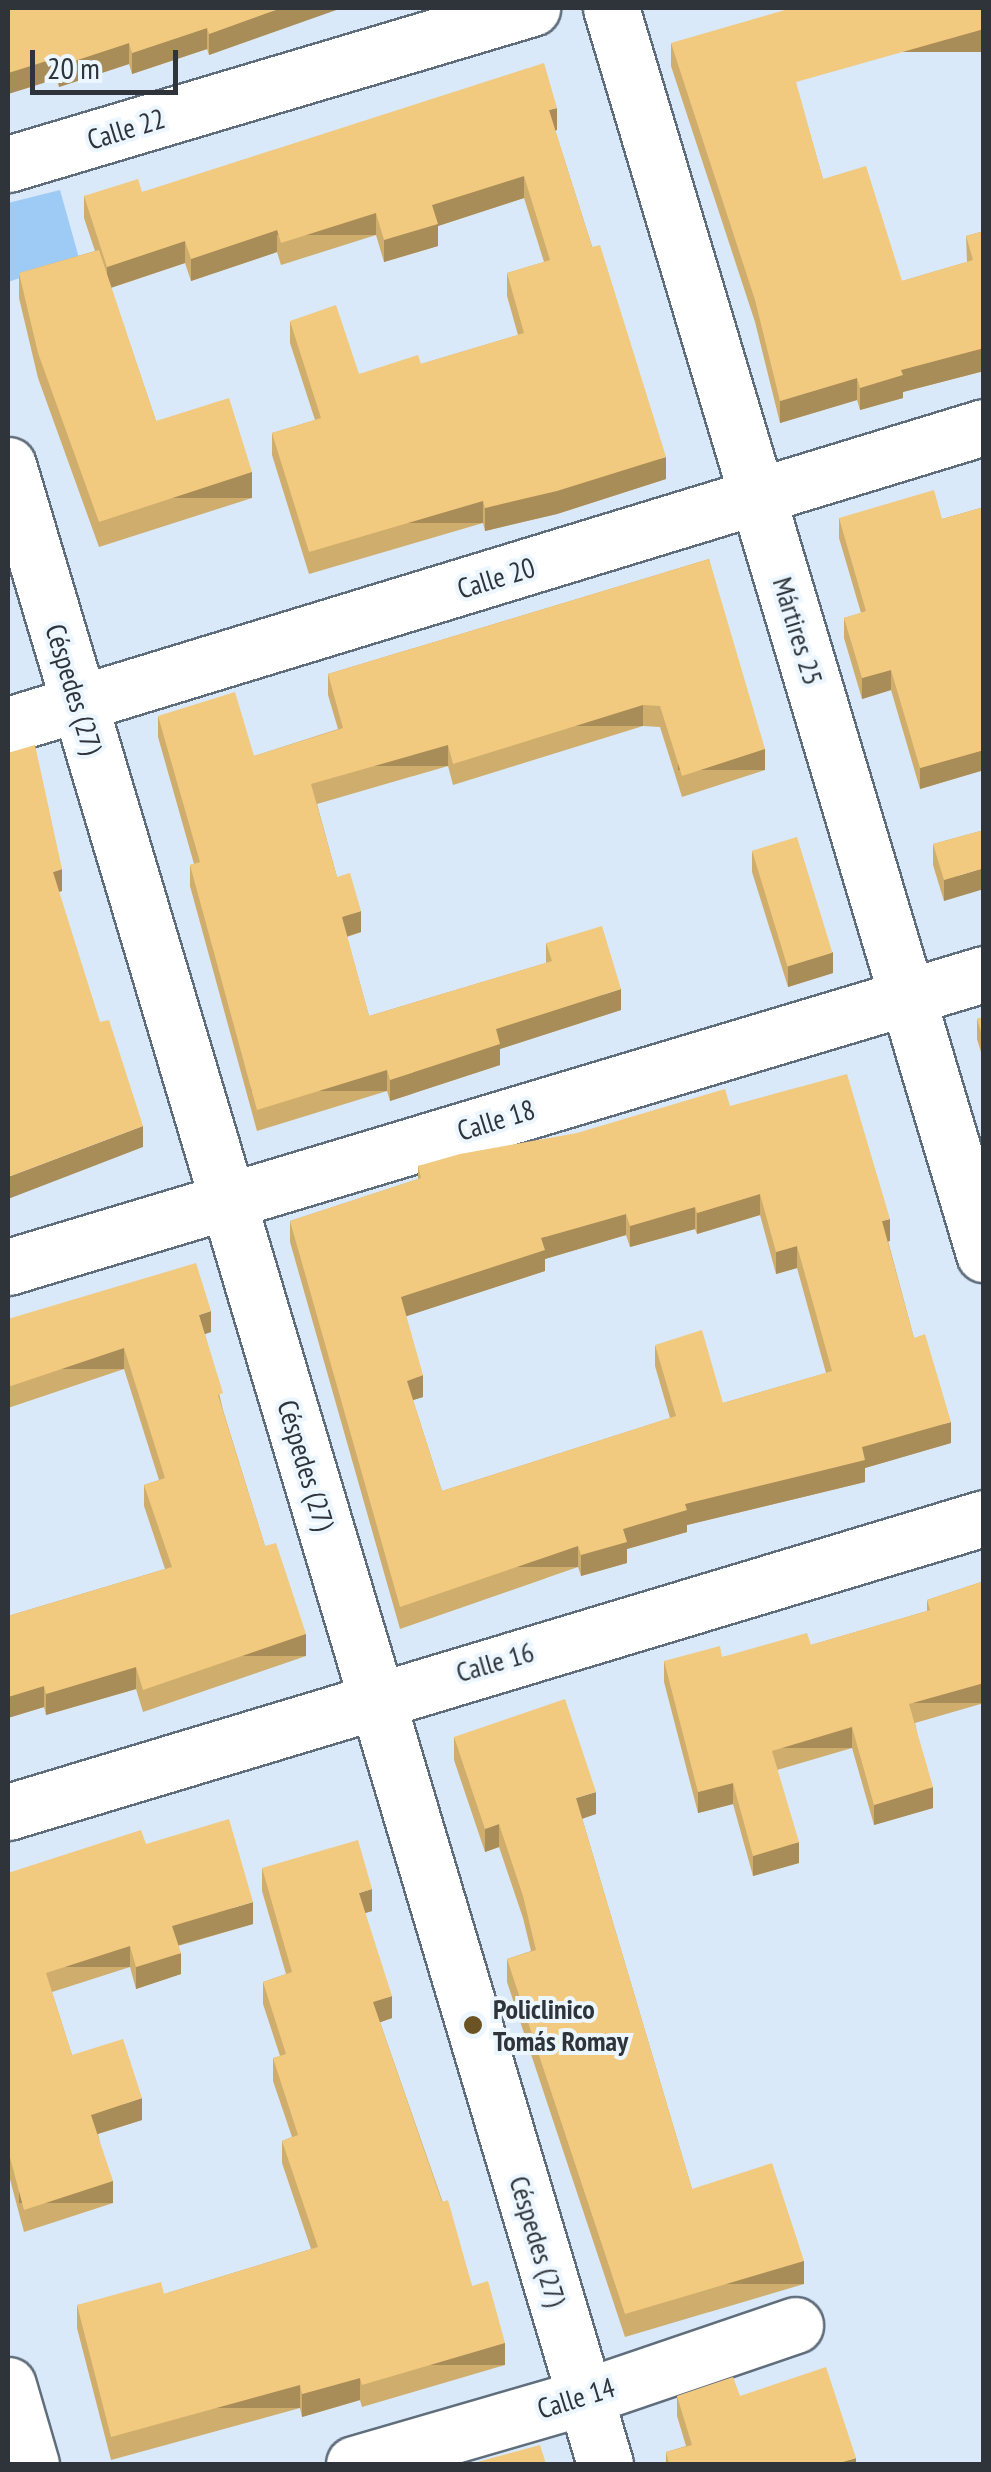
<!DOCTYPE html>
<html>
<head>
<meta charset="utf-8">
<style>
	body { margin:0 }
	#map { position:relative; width:991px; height:2472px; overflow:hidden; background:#d9e9f9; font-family:"PT Sans Narrow",sans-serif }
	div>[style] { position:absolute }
	.green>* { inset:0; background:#9ecbf5 }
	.roads { filter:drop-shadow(2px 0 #606e7c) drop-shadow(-2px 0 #606e7c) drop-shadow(0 2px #606e7c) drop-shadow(0 -2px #606e7c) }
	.minor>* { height:55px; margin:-27.5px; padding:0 27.5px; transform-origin:27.5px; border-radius:27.5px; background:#fff }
	.major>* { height:55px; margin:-27.5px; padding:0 27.5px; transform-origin:27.5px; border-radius:27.5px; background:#fff }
	.wall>* { inset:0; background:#cfad6d }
	.shaded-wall>* { inset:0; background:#a98d59; transform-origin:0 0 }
	.building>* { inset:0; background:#f1c97f; transform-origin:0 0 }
	.dots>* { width:28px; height:28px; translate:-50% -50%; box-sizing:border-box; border:5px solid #ecf6ff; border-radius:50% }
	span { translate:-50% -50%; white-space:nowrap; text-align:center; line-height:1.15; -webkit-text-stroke:8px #ecf6ff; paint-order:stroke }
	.street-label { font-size:28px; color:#2e343a }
	.poi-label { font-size:28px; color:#2e343a; font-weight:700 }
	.left { translate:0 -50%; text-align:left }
	.frame { position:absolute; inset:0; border:10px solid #2e343a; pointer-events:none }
	.scale { position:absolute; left:30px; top:50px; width:148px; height:45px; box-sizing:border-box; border:5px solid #2e343a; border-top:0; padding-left:12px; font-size:30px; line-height:35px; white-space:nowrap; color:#2e343a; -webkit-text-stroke:8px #ecf6ff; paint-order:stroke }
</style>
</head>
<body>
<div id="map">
	<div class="green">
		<i style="clip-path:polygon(60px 190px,79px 258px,8px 282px,8px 203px)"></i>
	</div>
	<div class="roads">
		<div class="minor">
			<i style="left:611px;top:8px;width:1301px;rotate:73.33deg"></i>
			<i style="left:8px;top:164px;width:547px;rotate:-16.58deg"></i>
			<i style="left:8px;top:725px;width:1020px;rotate:-16.98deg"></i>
			<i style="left:8px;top:1267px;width:1019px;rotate:-16.71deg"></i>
			<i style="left:8px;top:1812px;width:1019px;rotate:-16.76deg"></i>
			<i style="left:8px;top:2385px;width:82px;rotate:73.8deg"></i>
			<i style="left:354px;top:2464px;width:240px;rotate:-16.2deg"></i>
			<i style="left:584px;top:2397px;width:223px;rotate:-18.8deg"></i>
		</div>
		<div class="major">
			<i style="left:8px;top:465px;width:2086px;rotate:73.37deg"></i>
		</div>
	</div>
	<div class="wall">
		<i style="clip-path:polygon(8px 8px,326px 12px,209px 55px,207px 49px,132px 74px,129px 64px,59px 87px,56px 79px,8px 94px)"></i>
		<i style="clip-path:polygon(671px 43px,801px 103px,823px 179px,902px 281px,967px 262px,966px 236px,984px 231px,984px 371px,903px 392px,903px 398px,860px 410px,857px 400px,780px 423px,755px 322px,671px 66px)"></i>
		<i style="clip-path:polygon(555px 130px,666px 479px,557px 514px,485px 531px,483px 523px,309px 574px,272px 455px,272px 433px,315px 420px,290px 343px,290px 321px,359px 374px,421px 364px,518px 335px,507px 296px,507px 273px,544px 262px,524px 198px,438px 226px,438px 246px,384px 262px,376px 235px,281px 265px,277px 252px,191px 281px,185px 263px,111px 288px,156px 421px,252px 498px,99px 547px,38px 378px,19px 298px,19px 273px,95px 251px,84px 218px,84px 196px,142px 192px,557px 130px)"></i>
		<i style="clip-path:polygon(984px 507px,984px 770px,920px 789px,891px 690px,862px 699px,844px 638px,844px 618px,861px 613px,839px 538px,839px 518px,942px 519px)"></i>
		<i style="clip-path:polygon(709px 559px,765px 770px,682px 797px,660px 727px,643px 726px,453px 785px,448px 766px,317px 804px,337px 877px,361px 932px,347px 937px,369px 1016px,546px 963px,546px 943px,621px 1010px,500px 1049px,500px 1065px,390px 1101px,387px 1091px,257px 1131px,190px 886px,190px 865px,194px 864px,158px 737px,158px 716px,254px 756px,338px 729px,328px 695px,328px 674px)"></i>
		<i style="clip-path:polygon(984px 830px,944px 901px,933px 865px,933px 844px)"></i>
		<i style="clip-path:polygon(752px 851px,833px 973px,788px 987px,752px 872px)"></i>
		<i style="clip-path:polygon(984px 1017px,984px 1062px,977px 1039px,977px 1019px)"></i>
		<i style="clip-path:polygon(evenodd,730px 1106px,890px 1241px,888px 1241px,914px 1338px,951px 1443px,865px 1468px,865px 1482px,687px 1525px,687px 1532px,627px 1549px,627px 1563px,581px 1576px,578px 1567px,400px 1629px,290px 1242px,290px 1221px,418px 1179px,418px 1166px,730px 1106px,760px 1215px,776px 1274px,797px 1268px,826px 1373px,723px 1403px,655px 1345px,655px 1366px,670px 1418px,442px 1491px,413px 1400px,423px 1397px,406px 1316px,545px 1271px,545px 1259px,626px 1235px,630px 1247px,695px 1229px,697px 1234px,760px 1215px)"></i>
		<i style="clip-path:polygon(8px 1319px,211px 1332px,205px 1334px,223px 1410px,265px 1546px,306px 1656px,143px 1712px,136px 1689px,46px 1715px,44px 1707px,8px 1718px,8px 1616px,165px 1569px,144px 1506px,144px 1485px,159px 1480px,124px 1369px,8px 1408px)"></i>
		<i style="clip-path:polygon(984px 1581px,984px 1703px,915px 1723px,933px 1808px,874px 1825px,852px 1748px,777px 1770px,799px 1863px,753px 1876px,733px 1804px,698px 1813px,664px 1682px,664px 1661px,722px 1657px,811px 1645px,927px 1611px,927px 1600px)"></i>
		<i style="clip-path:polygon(454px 1737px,596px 1814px,582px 1818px,692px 2189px,804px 2284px,625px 2337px,507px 1982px,507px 1959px,531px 1951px,523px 1918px,499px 1847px,485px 1852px,454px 1760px)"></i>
		<i style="clip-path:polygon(146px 1844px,253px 1924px,178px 1946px,181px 1974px,136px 1989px,130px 1967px,52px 1992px,72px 2055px,142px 2120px,98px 2134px,113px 2203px,24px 2232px,8px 2172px,8px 1873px)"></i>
		<i style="clip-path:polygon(262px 1868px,372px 1911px,365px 1913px,392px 2018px,380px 2022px,472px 2286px,505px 2365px,362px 2407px,360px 2400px,302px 2417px,300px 2408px,111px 2460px,77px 2328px,77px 2305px,164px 2294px,311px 2249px,282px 2163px,282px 2141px,292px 2137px,273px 2081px,273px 2058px,280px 2056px,263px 2004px,263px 1982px,286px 1974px,262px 1891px)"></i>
		<i style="clip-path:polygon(677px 2396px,740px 2396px,856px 2464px,666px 2464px,666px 2452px,686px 2446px,677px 2416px)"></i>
	</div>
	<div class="shaded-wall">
		<i style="clip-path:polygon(281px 8px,342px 8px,209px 55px,209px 34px)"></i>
		<i style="clip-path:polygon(207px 28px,207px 49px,132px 74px,132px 53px)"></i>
		<i style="left:984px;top:29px;width:23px;height:195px;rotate:90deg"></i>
		<i style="clip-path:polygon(129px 43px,129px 64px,59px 87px,59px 66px)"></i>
		<i style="clip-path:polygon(56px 58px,56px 79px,8px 94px,8px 73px)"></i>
		<i style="clip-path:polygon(557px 108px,557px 130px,549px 132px,549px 110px)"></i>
		<i style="clip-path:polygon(524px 176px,524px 198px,438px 226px,438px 246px,384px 262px,384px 240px,432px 205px)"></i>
		<i style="left:376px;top:213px;width:22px;height:100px;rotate:90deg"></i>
		<i style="clip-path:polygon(277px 230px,277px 252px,191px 281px,191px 259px)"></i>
		<i style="clip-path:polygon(185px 241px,185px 263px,107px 289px,107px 267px)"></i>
		<i style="clip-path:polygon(984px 348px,984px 371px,903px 392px,903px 398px,860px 410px,860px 388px,901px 370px)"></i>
		<i style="clip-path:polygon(857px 378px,857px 400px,780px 423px,780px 401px)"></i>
		<i style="clip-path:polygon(666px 457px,666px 479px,557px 514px,485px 531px,485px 508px)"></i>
		<i style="left:252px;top:472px;width:26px;height:161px;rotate:90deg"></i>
		<i style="left:483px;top:501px;width:22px;height:181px;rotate:90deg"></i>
		<i style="clip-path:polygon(891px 670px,891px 690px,862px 699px,862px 678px)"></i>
		<i style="left:643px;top:705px;width:21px;height:199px;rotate:90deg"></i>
		<i style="left:448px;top:745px;width:21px;height:142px;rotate:90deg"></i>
		<i style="left:765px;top:749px;width:21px;height:87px;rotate:90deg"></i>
		<i style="clip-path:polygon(984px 750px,984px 770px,920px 789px,920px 768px)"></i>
		<i style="clip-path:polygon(984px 868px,984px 889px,944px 901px,944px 880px)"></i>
		<i style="clip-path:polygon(62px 869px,62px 891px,53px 894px,53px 872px)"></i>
		<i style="clip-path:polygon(361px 911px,361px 932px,342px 938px,342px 917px)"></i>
		<i style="clip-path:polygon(833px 952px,833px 973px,788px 987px,788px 966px)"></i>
		<i style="clip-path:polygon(621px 989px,621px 1010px,500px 1049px,500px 1065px,390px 1101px,390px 1080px,496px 1029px)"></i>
		<i style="left:387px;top:1070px;width:21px;height:136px;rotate:90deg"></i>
		<i style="clip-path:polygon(143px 1126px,143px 1147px,8px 1199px,8px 1177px)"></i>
		<i style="clip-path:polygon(760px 1194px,760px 1215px,697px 1234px,697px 1213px)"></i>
		<i style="clip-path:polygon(695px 1207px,695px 1229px,630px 1247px,630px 1226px)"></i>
		<i style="clip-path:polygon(626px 1214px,626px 1235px,545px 1259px,545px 1271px,401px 1318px,401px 1297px,541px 1238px)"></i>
		<i style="clip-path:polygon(890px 1219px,890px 1241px,882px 1243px,882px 1221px)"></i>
		<i style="clip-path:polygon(797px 1246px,797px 1268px,776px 1274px,776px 1252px)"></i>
		<i style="clip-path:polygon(211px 1311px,211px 1332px,199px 1336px,199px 1315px)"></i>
		<i style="left:124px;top:1348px;width:21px;height:122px;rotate:90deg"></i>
		<i style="clip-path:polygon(423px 1375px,423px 1397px,407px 1402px,407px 1381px)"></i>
		<i style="clip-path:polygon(951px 1422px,951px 1443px,865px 1468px,865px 1482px,687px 1525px,687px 1532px,627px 1549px,627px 1563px,581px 1576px,581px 1555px,623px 1529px,685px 1504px,862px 1447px)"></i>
		<i style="left:578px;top:1546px;width:21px;height:188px;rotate:90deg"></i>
		<i style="left:306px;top:1634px;width:22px;height:172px;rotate:90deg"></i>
		<i style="clip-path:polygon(136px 1667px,136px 1689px,46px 1715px,46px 1694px)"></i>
		<i style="left:984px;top:1683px;width:20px;height:78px;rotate:90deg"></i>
		<i style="clip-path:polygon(44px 1686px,44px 1707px,8px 1718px,8px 1697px)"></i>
		<i style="left:852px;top:1727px;width:21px;height:84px;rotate:90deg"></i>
		<i style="clip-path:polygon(733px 1783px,733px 1804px,698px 1813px,698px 1792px)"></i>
		<i style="clip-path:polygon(933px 1787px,933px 1808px,874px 1825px,874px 1805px)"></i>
		<i style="clip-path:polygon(596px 1792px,596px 1814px,576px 1821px,576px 1798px)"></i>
		<i style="clip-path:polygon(499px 1824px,499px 1847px,485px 1852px,485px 1829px)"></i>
		<i style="clip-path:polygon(799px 1842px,799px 1863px,753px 1876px,753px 1856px)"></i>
		<i style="clip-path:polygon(372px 1889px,372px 1911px,359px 1915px,359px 1893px)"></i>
		<i style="clip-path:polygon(253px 1902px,253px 1924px,172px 1947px,172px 1926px)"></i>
		<i style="left:130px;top:1946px;width:21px;height:88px;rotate:90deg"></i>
		<i style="clip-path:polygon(181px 1953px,181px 1974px,136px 1989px,136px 1967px)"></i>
		<i style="clip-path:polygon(392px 1996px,392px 2018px,373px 2025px,373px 2002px)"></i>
		<i style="clip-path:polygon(142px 2098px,142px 2120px,91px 2136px,91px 2115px)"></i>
		<i style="left:113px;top:2181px;width:22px;height:94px;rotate:90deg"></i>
		<i style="left:804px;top:2261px;width:23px;height:187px;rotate:90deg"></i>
		<i style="left:505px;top:2343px;width:22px;height:149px;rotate:90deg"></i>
		<i style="clip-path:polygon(360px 2378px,360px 2400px,302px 2417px,302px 2394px)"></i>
		<i style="left:300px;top:2385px;width:23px;height:196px;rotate:90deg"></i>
		<i style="clip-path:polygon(856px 2458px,856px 2464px,836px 2464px)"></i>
	</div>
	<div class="building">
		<i style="clip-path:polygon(8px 8px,281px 8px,209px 34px,207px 28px,132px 53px,129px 43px,59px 66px,56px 58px,8px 73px)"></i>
		<i style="clip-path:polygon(792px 8px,984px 8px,984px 29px,796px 82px,823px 179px,866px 166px,902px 281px,973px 260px,966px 236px,984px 231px,984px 348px,901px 370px,903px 375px,860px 388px,857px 378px,780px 401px,755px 300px,671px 43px)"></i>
		<i style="clip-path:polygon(544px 63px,557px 108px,549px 110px,592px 247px,600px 245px,666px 457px,557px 491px,485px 508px,483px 501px,309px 552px,272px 433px,321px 418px,290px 321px,336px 305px,359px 374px,418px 355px,421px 364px,524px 333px,507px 273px,550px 260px,524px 176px,432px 205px,438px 224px,384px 240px,376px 213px,281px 243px,277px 230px,191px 259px,185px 241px,107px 267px,84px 196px,138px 179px,142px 192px)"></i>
		<i style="clip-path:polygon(99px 250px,156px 421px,229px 398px,252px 472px,99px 522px,38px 353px,19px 273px)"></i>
		<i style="clip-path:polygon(934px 490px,942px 519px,984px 507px,984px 750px,920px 768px,891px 670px,862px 678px,844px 618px,866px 611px,839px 518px)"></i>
		<i style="clip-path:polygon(709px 559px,765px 749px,682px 776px,660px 706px,643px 705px,453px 764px,448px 745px,311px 784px,337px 877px,350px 873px,361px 911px,342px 917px,369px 1016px,552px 961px,546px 943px,602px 926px,621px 989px,496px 1029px,500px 1044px,390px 1080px,387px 1070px,257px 1110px,190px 865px,200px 862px,158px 716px,235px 692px,254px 756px,343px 728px,328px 674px)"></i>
		<i style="clip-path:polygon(35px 745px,62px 869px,53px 872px,100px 1022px,109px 1020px,143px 1126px,8px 1177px,8px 753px)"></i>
		<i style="clip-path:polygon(984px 830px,984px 868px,944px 880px,933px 844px)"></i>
		<i style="left:797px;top:837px;width:121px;height:47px;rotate:73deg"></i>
		<i style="clip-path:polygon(984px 1017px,984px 1042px,977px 1019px)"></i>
		<i style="clip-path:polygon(evenodd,847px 1074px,890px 1219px,882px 1221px,914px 1338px,925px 1334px,951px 1422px,862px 1447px,865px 1460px,685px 1504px,687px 1510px,623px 1529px,627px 1542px,581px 1555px,578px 1546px,400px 1607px,290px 1221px,421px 1178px,418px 1166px,460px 1154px,577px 1133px,725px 1089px,730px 1106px,847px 1074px,760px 1194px,776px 1252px,797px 1246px,832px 1371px,723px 1403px,702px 1330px,655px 1345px,676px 1416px,442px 1491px,407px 1381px,423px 1375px,401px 1297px,545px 1250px,541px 1238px,626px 1214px,630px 1226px,695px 1207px,697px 1213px,760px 1194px)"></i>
		<i style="clip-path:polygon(196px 1263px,211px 1311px,199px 1315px,223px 1393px,218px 1395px,265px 1546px,276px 1543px,306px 1634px,143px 1690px,136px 1667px,46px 1694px,44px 1686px,8px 1697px,8px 1616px,172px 1567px,144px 1485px,165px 1478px,124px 1348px,8px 1387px,8px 1319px)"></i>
		<i style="clip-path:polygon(984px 1581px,984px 1683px,909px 1704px,933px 1787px,874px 1805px,852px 1727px,772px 1751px,799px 1842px,753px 1856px,733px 1783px,698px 1792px,664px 1661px,720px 1646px,722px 1657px,807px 1633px,811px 1645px,930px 1610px,927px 1600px)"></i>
		<i style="clip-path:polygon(565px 1699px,596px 1792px,576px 1798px,692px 2189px,772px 2163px,804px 2261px,625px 2314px,507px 1959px,536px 1950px,523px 1896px,499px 1824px,485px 1829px,454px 1737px)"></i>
		<i style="clip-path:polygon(229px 1819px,253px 1902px,172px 1926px,181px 1953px,136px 1967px,130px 1946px,46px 1973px,72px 2055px,123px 2039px,142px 2098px,91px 2115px,113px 2181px,24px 2210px,8px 2150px,8px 1873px,141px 1830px,146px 1844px)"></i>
		<i style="clip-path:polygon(358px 1840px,372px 1889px,359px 1893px,392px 1996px,373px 2002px,442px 2202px,448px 2200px,472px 2286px,488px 2281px,505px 2343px,362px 2385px,360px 2378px,302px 2394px,300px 2385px,111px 2437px,77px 2305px,161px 2282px,164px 2294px,318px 2247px,282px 2141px,298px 2135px,273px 2058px,286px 2054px,263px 1982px,292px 1972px,262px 1868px)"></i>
		<i style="clip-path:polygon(826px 2367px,856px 2458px,836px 2464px,669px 2464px,666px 2452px,692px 2445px,677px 2396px,733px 2377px,740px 2396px)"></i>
		<i style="clip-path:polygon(540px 2445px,546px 2464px,470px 2464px)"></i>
	</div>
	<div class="dots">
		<i style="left:473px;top:2025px;background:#6c5324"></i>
	</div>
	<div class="street-label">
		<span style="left:126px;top:129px;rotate:-17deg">Calle 22</span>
		<span style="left:496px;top:578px;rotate:-17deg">Calle 20</span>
		<span style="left:798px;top:631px;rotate:73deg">Mártires 25</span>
		<span style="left:74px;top:689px;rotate:73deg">Céspedes (27)</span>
		<span style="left:496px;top:1120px;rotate:-17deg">Calle 18</span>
		<span style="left:306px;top:1465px;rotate:73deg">Céspedes (27)</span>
		<span style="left:495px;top:1662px;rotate:-16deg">Calle 16</span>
		<span style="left:538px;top:2241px;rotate:73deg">Céspedes (27)</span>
		<span style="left:576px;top:2398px;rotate:-17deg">Calle 14</span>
	</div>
	<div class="poi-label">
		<span class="left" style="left:493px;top:2025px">Policlinico<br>Tomás Romay</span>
	</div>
	<div class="frame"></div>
	<div class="scale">20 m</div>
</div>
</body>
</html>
